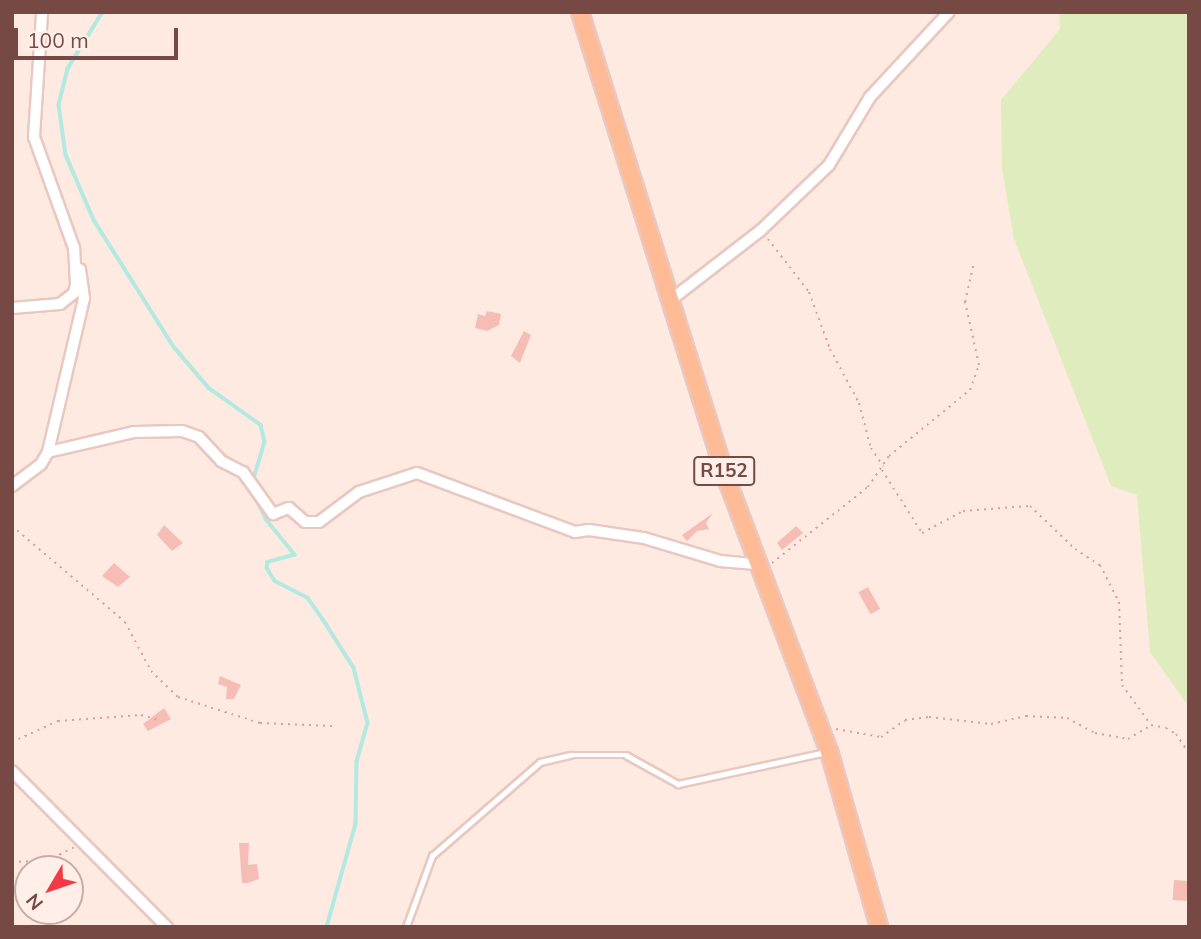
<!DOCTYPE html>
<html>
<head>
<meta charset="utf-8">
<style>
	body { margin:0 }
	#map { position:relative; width:1201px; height:939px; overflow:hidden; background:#feeae0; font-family:Mulish,sans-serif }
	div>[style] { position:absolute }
	.green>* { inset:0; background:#deecbe }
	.stream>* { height:3.5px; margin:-1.75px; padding:0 1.75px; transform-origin:1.75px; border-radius:1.75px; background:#b3e9e1 }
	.building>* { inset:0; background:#f5bdb5; transform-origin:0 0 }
	.path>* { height:2px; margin-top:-1px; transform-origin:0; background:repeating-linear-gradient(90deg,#da9f99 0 2px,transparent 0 7px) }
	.roads { filter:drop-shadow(2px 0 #e8c8c0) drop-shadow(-2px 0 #e8c8c0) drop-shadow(0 2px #e8c8c0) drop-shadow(0 -2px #e8c8c0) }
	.lane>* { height:4.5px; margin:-2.25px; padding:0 2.25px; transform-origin:2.25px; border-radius:2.25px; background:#fff }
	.street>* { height:10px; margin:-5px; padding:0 5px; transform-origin:5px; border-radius:5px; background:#fff }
	.primary>* { height:16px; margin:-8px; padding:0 8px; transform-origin:8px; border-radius:8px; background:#ffba96 }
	span { translate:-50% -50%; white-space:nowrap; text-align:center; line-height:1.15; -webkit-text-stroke:5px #ffefe8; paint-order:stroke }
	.shield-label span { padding:2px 5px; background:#ffefe8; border:2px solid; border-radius:5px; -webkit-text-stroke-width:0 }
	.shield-label { font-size:19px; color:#764945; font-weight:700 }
	.frame { position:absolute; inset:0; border:14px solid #764945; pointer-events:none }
	.north { position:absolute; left:14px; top:855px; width:70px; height:70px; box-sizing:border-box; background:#ffefe8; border:2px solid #c8ada7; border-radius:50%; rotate:231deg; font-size:19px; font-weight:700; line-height:28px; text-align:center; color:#764945 }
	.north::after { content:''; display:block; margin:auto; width:24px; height:32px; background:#f23b46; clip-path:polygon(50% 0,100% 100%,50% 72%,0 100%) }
	.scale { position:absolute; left:14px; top:28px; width:164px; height:32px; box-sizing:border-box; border:4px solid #764945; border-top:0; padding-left:9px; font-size:21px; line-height:24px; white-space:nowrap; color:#764945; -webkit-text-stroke:5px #ffefe8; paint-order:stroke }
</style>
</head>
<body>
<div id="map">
	<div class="green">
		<i style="clip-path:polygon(1059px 12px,1189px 12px,1189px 707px,1150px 652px,1137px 495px,1111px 486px,1014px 239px,1002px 169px,1001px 100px,1060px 29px)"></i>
	</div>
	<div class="stream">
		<i style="left:103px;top:12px;width:67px;rotate:121.6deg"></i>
		<i style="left:68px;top:69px;width:37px;rotate:104deg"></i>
		<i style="left:59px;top:105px;width:50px;rotate:82deg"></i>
		<i style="left:66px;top:155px;width:71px;rotate:66.7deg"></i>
		<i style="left:94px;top:220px;width:150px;rotate:57.8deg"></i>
		<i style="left:174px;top:347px;width:54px;rotate:49.5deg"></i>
		<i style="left:209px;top:388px;width:64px;rotate:35.4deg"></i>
		<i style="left:261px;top:425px;width:17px;rotate:77deg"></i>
		<i style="left:265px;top:442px;width:42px;rotate:106.7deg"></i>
		<i style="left:254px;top:493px;width:29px;rotate:65deg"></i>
		<i style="left:266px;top:519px;width:46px;rotate:51.1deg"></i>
		<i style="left:295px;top:555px;width:28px;rotate:165deg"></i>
		<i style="left:268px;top:562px;width:6px;rotate:99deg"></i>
		<i style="left:267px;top:568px;width:15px;rotate:58deg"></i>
		<i style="left:275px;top:581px;width:37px;rotate:27deg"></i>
		<i style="left:308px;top:598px;width:32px;rotate:55deg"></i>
		<i style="left:326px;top:624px;width:52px;rotate:57.5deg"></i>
		<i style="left:354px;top:668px;width:57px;rotate:75.7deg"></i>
		<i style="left:368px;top:723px;width:40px;rotate:106deg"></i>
		<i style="left:357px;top:761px;width:63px;rotate:90.9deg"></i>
		<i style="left:356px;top:824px;width:107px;rotate:105.7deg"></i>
	</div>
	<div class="building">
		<i style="clip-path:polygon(487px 311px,501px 314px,499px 325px,487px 331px,475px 328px,478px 314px,485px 316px)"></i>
		<i style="clip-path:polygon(524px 331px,531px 335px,520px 363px,511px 356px)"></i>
		<i style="clip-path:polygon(713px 513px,706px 523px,709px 529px,697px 531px,687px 541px,682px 535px)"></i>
		<i style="clip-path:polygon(164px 525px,183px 543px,172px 551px,157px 535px)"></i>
		<i style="clip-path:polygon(796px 526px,803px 533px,782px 550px,777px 543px)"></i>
		<i style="clip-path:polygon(114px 563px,130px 577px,118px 587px,102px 576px)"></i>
		<i style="left:868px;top:587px;width:25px;height:11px;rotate:61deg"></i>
		<i style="clip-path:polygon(220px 676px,241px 685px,234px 699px,226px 699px,227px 687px,218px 684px)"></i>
		<i style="clip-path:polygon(164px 708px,171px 719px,148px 731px,143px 724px)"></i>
		<i style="clip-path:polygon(239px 843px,249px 843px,248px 865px,257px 864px,259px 879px,248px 883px,242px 883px)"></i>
		<i style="left:1174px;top:880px;width:14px;height:20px;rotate:4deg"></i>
	</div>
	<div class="path">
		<i style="left:12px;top:17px;width:6px;rotate:-59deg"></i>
		<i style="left:768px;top:239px;width:67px;rotate:52.3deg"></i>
		<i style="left:809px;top:292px;width:61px;rotate:69.8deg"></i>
		<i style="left:830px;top:349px;width:61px;rotate:61.8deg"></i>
		<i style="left:859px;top:403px;width:47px;rotate:75.1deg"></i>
		<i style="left:871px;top:448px;width:22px;rotate:56deg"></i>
		<i style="left:882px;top:470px;width:75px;rotate:57.6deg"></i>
		<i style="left:922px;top:533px;width:47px;rotate:-28.2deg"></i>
		<i style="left:963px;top:511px;width:67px;rotate:-4.3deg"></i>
		<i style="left:1030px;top:506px;width:62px;rotate:43.7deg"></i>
		<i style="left:1075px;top:549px;width:30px;rotate:33deg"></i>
		<i style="left:1100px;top:565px;width:42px;rotate:62.8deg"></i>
		<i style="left:1119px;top:602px;width:83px;rotate:87.9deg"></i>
		<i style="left:1122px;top:685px;width:49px;rotate:54.1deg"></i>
		<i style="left:12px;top:526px;width:148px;rotate:40.3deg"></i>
		<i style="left:125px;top:622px;width:55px;rotate:62deg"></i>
		<i style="left:151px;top:671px;width:37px;rotate:44deg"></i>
		<i style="left:178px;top:697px;width:86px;rotate:17.6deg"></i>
		<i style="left:260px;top:723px;width:72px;rotate:2.4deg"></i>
		<i style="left:772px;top:563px;width:122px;rotate:-38.4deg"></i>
		<i style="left:868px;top:487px;width:37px;rotate:-56deg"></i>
		<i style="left:889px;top:456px;width:104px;rotate:-39.2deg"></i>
		<i style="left:970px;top:390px;width:27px;rotate:-70deg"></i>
		<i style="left:979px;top:365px;width:65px;rotate:-102.5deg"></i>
		<i style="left:965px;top:302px;width:37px;rotate:-77deg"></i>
		<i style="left:836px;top:729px;width:46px;rotate:10.1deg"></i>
		<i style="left:881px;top:737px;width:29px;rotate:-35deg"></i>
		<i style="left:905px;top:720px;width:24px;rotate:-7deg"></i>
		<i style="left:929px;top:717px;width:62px;rotate:6.4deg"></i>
		<i style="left:991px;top:724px;width:36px;rotate:-13deg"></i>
		<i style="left:1026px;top:716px;width:41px;rotate:2.8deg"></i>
		<i style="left:1067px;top:718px;width:32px;rotate:28deg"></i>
		<i style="left:1095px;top:733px;width:34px;rotate:10deg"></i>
		<i style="left:1128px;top:739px;width:27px;rotate:-31deg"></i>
		<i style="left:1151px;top:725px;width:15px;rotate:11deg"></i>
		<i style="left:1166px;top:728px;width:12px;rotate:31deg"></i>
		<i style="left:1176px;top:734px;width:23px;rotate:56deg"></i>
		<i style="left:12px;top:742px;width:51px;rotate:-24.5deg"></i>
		<i style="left:58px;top:721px;width:83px;rotate:-4.1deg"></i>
		<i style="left:141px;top:715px;width:19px;rotate:16deg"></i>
		<i style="left:12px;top:862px;width:35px;rotate:-2deg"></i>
		<i style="left:47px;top:861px;width:30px;rotate:-27deg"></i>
	</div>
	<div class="roads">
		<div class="lane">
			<i style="left:406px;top:927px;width:76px;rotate:-69.9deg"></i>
			<i style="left:432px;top:856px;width:143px;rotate:-41deg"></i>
			<i style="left:540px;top:762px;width:32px;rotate:-13deg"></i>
			<i style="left:571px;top:755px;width:55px"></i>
			<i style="left:626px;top:755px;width:60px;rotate:29.1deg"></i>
			<i style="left:678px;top:784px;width:151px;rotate:-12.2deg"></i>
		</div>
		<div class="street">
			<i style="left:672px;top:299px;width:111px;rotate:-37.7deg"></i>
			<i style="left:760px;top:231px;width:95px;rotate:-43.7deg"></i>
			<i style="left:829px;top:165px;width:79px;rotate:-58.9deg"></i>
			<i style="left:870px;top:97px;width:116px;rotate:-47.1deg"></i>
			<i style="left:12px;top:308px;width:48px;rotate:-4.8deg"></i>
			<i style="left:60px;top:304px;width:18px;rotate:-38deg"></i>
			<i style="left:74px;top:293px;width:9px;rotate:-77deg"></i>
			<i style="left:76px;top:284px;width:36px;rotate:-93deg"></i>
			<i style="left:74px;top:248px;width:118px;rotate:-109.8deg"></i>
			<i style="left:34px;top:137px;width:125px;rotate:-86.3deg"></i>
			<i style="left:48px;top:452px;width:88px;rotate:-13.1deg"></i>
			<i style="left:134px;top:432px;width:48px;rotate:-1.2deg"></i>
			<i style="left:182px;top:431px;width:18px;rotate:19deg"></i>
			<i style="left:199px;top:437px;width:33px;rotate:47deg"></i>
			<i style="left:221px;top:461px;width:25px;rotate:27deg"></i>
			<i style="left:243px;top:472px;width:52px;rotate:54.5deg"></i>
			<i style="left:273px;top:514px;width:17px;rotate:-21deg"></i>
			<i style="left:289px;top:508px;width:21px;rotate:41deg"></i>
			<i style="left:305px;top:522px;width:14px"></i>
			<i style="left:319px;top:522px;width:50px;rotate:-36.9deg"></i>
			<i style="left:359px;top:492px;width:61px;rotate:-18.1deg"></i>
			<i style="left:417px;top:473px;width:169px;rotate:20.5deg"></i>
			<i style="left:575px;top:532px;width:14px;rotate:-8deg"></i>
			<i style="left:589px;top:530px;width:56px;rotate:8.3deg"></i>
			<i style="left:644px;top:538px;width:79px;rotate:16.8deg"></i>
			<i style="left:720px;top:561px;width:36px;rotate:5deg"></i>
			<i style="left:12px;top:486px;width:36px;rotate:-37deg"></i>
			<i style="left:41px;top:464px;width:14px;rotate:-60deg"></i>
			<i style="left:48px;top:452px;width:158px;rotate:-76.8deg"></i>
			<i style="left:84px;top:298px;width:29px;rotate:-98deg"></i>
			<i style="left:12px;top:771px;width:220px;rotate:45.2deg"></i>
		</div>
		<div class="primary">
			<i style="left:580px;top:12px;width:491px;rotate:72.6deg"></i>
			<i style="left:727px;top:480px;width:290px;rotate:69.4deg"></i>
			<i style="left:829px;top:751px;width:183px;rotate:74.1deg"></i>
		</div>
	</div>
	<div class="shield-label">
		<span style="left:724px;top:471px">R152</span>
	</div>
	<div class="frame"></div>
	<div class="north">N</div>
	<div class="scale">100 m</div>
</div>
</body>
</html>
